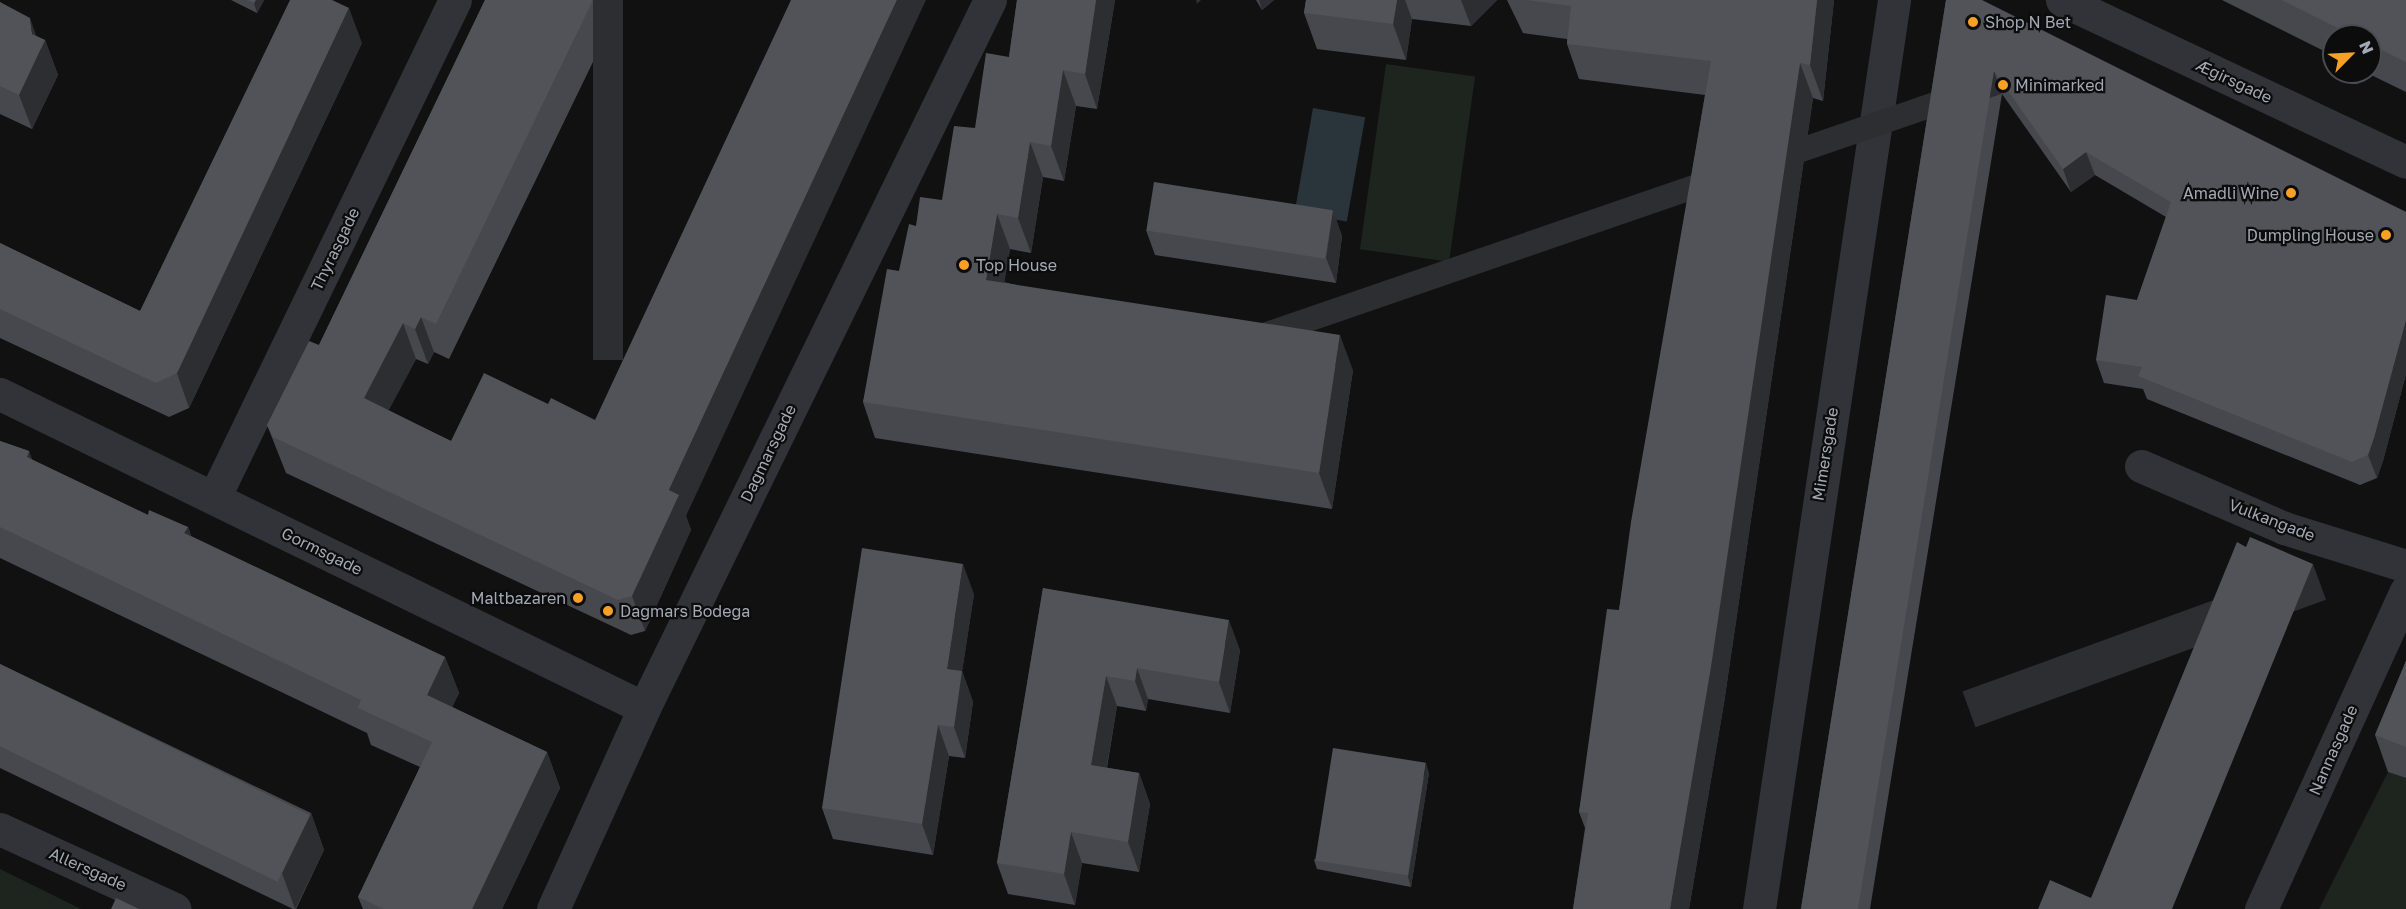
<!DOCTYPE html>
<html>
<head>
<meta charset="utf-8">
<style>
	body { margin:0 }
	#map { position:relative; width:2406px; height:909px; overflow:hidden; background:#111112; font-family:"Golos Text",sans-serif }
	div>[style] { position:absolute }
	.green>* { inset:0; background:#1d251e; transform-origin:0 0 }
	.water>* { inset:0; background:#2a353b; transform-origin:0 0 }
	.minor>* { height:33px; margin:-16.5px; padding:0 16.5px; transform-origin:16.5px; border-radius:16.5px; background:#323338 }
	.wall>* { inset:0; background:#47484e }
	.shaded-wall>* { inset:0; background:#2d2e31; transform-origin:0 0 }
	.building>* { inset:0; background:#515359; transform-origin:0 0 }
	.dots>* { width:16px; height:16px; translate:-50% -50%; box-sizing:border-box; border:3px solid #0c0c0d; border-radius:50% }
	span { translate:-50% -50%; white-space:nowrap; text-align:center; line-height:1.15; -webkit-text-stroke:4.5px #0c0c0d; paint-order:stroke }
	.poi-label { font-size:16px; color:#a2a9b4 }
	.left { translate:0 -50%; text-align:left }
	.right { translate:-100% -50%; text-align:right }
	.street-label { font-size:16px; color:#a2a9b4 }
	.north { position:absolute; left:2322px; top:24px; width:60px; height:60px; box-sizing:border-box; background:#0c0c0d; border:2px solid #484b50; border-radius:50%; rotate:66deg; font-size:16px; font-weight:700; line-height:24px; text-align:center; color:#a2a9b4 }
	.north::after { content:''; display:block; margin:auto; width:21px; height:27px; background:#f7a025; clip-path:polygon(50% 0,100% 100%,50% 72%,0 100%) }
</style>
</head>
<body>
<div id="map">
	<div class="green">
		<i style="left:1386px;top:64px;width:90px;height:187px;rotate:8deg"></i>
		<i style="clip-path:polygon(2388px 772px,2406px 778px,2406px 909px,2319px 909px)"></i>
		<i style="clip-path:polygon(0 869px,81px 909px,0 909px)"></i>
	</div>
	<div class="water">
		<i style="left:1313px;top:108px;width:53px;height:106px;rotate:10deg"></i>
	</div>
	<div class="minor">
		<i style="left:2062px;top:0;width:380px;rotate:25.2deg"></i>
		<i style="left:0;top:394px;width:716px;rotate:25.99deg"></i>
		<i style="left:2141px;top:466px;width:156px;rotate:23.4deg"></i>
		<i style="left:2284px;top:528px;width:128px;rotate:17.3deg"></i>
		<i style="left:214px;top:498px;width:553px;rotate:-64.18deg"></i>
		<i style="left:0;top:829px;width:192px;rotate:24.6deg"></i>
		<i style="left:553px;top:909px;width:221px;rotate:-65.6deg"></i>
		<i style="left:644px;top:708px;width:788px;rotate:-63.96deg"></i>
		<i style="left:1759px;top:909px;width:919px;rotate:-81.55deg"></i>
		<i style="left:2261px;top:909px;width:349px;rotate:-65.5deg"></i>
	</div>
	<div class="wall">
		<i style="clip-path:polygon(231px 0,264px 0,257px 13px)"></i>
		<i style="clip-path:polygon(485px 0,623px 0,449px 359px,434px 352px,428px 364px,416px 359px,388px 411px,451px 441px,686px 516px,691px 530px,645px 631px,631px 635px,286px 473px,267px 425px,319px 345px)"></i>
		<i style="clip-path:polygon(1017px 0,1115px 0,1097px 109px,1076px 106px,1064px 181px,1043px 177px,1031px 253px,1010px 249px,1004px 282px,1353px 370px,1332px 509px,875px 438px,863px 402px,899px 271px,916px 226px,942px 200px,1009px 57px)"></i>
		<i style="clip-path:polygon(1256px 0,1274px 0,1262px 10px)"></i>
		<i style="clip-path:polygon(1306px 0,1497px 0,1471px 26px,1412px 19px,1406px 60px,1317px 49px,1304px 13px)"></i>
		<i style="clip-path:polygon(1507px 0,1834px 0,1823px 101px,1813px 98px,1724px 703px,1689px 909px,1573px 909px,1585px 828px,1579px 812px,1619px 610px,1705px 95px,1579px 79px,1567px 44px,1567px 39px,1523px 33px)"></i>
		<i style="clip-path:polygon(1946px 0,2406px 212px,2406px 374px,2383px 461px,2377px 478px,2360px 485px,2147px 399px,2143px 389px,2104px 383px,2096px 360px,2137px 300px,2166px 217px,2095px 175px,2071px 192px,2002px 94px,1870px 909px,1801px 909px)"></i>
		<i style="clip-path:polygon(2222px 0,2406px 0,2406px 92px,2365px 72px,2370px 72px,2370px 36px,2334px 36px,2334px 56px)"></i>
		<i style="clip-path:polygon(0 2px,36px 36px,45px 40px,58px 75px,32px 129px,0 114px)"></i>
		<i style="clip-path:polygon(362px 43px,189px 408px,169px 417px,0 338px,0 243px,140px 311px)"></i>
		<i style="clip-path:polygon(1333px 211px,1342px 236px,1336px 283px,1155px 255px,1146px 230px)"></i>
		<i style="clip-path:polygon(0 441px,29px 451px,32px 460px,148px 515px,188px 527px,191px 536px,445px 657px,459px 693px,452px 707px,547px 752px,560px 788px,502px 909px,363px 909px,358px 897px,420px 767px,371px 745px,367px 733px,0 558px)"></i>
		<i style="clip-path:polygon(1043px 588px,1240px 650px,1230px 713px,1148px 699px,1146px 711px,1117px 706px,1107px 768px,1139px 773px,1150px 804px,1139px 872px,1082px 863px,1075px 905px,1008px 894px,997px 863px)"></i>
		<i style="clip-path:polygon(974px 594px,962px 671px,973px 702px,965px 758px,949px 756px,933px 855px,833px 839px,822px 808px)"></i>
		<i style="clip-path:polygon(2406px 661px,2406px 778px,2388px 772px,2375px 735px)"></i>
		<i style="clip-path:polygon(0 664px,311px 813px,324px 850px,296px 909px,293px 909px,0 768px)"></i>
		<i style="clip-path:polygon(1429px 773px,1411px 887px,1317px 869px,1314px 860px)"></i>
	</div>
	<div class="shaded-wall">
		<i style="clip-path:polygon(256px 0,264px 0,257px 13px,254px 3px)"></i>
		<i style="left:593px;top:0;width:30px;height:360px"></i>
		<i style="clip-path:polygon(897px 0,926px 0,686px 516px,691px 530px,645px 631px,632px 596px,669px 490px)"></i>
		<i style="clip-path:polygon(1096px 0,1115px 0,1097px 109px,1085px 74px)"></i>
		<i style="clip-path:polygon(1196px 0,1201px 0,1197px 4px)"></i>
		<i style="clip-path:polygon(1259px 0,1274px 0,1262px 10px)"></i>
		<i style="clip-path:polygon(1397px 0,1405px 0,1412px 19px,1406px 60px,1393px 24px)"></i>
		<i style="clip-path:polygon(1461px 0,1497px 0,1471px 26px)"></i>
		<i style="clip-path:polygon(1817px 0,1834px 0,1823px 101px,1810px 65px)"></i>
		<i style="clip-path:polygon(349px 8px,362px 43px,189px 408px,177px 373px)"></i>
		<i style="clip-path:polygon(30px 18px,41px 49px,45px 40px,58px 75px,32px 129px,19px 95px,32px 34px)"></i>
		<i style="clip-path:polygon(1800px 63px,1813px 98px,1724px 703px,1689px 909px,1670px 909px)"></i>
		<i style="clip-path:polygon(1063px 70px,1076px 106px,1064px 181px,1051px 146px)"></i>
		<i style="left:1994px;top:71px;width:24px;height:849px;rotate:71deg"></i>
		<i style="clip-path:polygon(1030px 142px,1043px 177px,1031px 253px,1018px 218px)"></i>
		<i style="clip-path:polygon(2086px 152px,2095px 175px,2071px 192px,2063px 169px)"></i>
		<i style="clip-path:polygon(1333px 211px,1342px 236px,1336px 283px,1326px 258px)"></i>
		<i style="clip-path:polygon(997px 214px,1010px 249px,999px 315px,986px 280px)"></i>
		<i style="clip-path:polygon(421px 317px,434px 352px,428px 364px,415px 329px)"></i>
		<i style="clip-path:polygon(2406px 320px,2406px 374px,2383px 461px,2377px 478px,2368px 455px)"></i>
		<i style="clip-path:polygon(403px 323px,416px 359px,376px 434px,364px 398px)"></i>
		<i style="clip-path:polygon(1340px 335px,1353px 370px,1332px 509px,1319px 473px)"></i>
		<i style="clip-path:polygon(29px 451px,42px 488px,27px 457px)"></i>
		<i style="clip-path:polygon(188px 527px,201px 563px,184px 533px)"></i>
		<i style="clip-path:polygon(963px 564px,974px 594px,958px 699px,947px 669px)"></i>
		<i style="left:2313px;top:564px;width:38px;height:373px;rotate:70deg"></i>
		<i style="clip-path:polygon(1229px 620px,1240px 650px,1230px 713px,1219px 682px)"></i>
		<i style="clip-path:polygon(445px 657px,459px 693px,441px 731px,427px 695px)"></i>
		<i style="clip-path:polygon(1137px 668px,1148px 699px,1146px 711px,1135px 681px)"></i>
		<i style="clip-path:polygon(962px 671px,973px 702px,965px 758px,954px 727px)"></i>
		<i style="clip-path:polygon(1106px 676px,1117px 706px,1102px 795px,1091px 765px)"></i>
		<i style="clip-path:polygon(938px 725px,949px 756px,933px 855px,922px 824px)"></i>
		<i style="clip-path:polygon(547px 752px,560px 788px,502px 909px,472px 909px)"></i>
		<i style="clip-path:polygon(1426px 763px,1429px 773px,1411px 887px,1408px 877px)"></i>
		<i style="clip-path:polygon(1139px 773px,1150px 804px,1139px 872px,1128px 842px)"></i>
		<i style="clip-path:polygon(311px 813px,324px 850px,295px 909px,282px 873px)"></i>
		<i style="clip-path:polygon(1071px 832px,1082px 863px,1075px 905px,1064px 874px)"></i>
	</div>
	<div class="building">
		<i style="clip-path:polygon(247px 0,256px 0,254px 3px)"></i>
		<i style="clip-path:polygon(290px 0,332px 0,349px 8px,177px 373px,156px 383px,0 309px,0 243px,140px 311px)"></i>
		<i style="clip-path:polygon(485px 0,593px 0,436px 324px,421px 317px,415px 329px,403px 323px,364px 398px,451px 441px,484px 373px,548px 404px,551px 398px,595px 420px,791px 0,897px 0,669px 490px,679px 495px,632px 596px,618px 600px,273px 437px,267px 425px,309px 341px,319px 345px)"></i>
		<i style="clip-path:polygon(1017px 0,1096px 0,1085px 74px,1063px 70px,1051px 146px,1030px 142px,1018px 218px,997px 214px,986px 280px,1340px 335px,1319px 473px,863px 402px,887px 269px,899px 271px,909px 224px,916px 226px,920px 197px,942px 200px,954px 126px,975px 128px,986px 53px,1009px 57px)"></i>
		<i style="clip-path:polygon(1306px 0,1397px 0,1393px 24px,1304px 13px)"></i>
		<i style="clip-path:polygon(1527px 0,1817px 0,1810px 65px,1800px 63px,1711px 667px,1670px 909px,1573px 909px,1588px 813px,1579px 812px,1607px 609px,1619px 610px,1631px 522px,1711px 61px,1567px 44px,1571px 6px)"></i>
		<i style="clip-path:polygon(1946px 0,1982px 0,2406px 212px,2406px 320px,2374px 438px,2368px 455px,2352px 462px,2138px 376px,2142px 367px,2096px 360px,2106px 295px,2137px 300px,2171px 202px,2086px 152px,2063px 169px,1994px 71px,1858px 909px,1801px 909px)"></i>
		<i style="clip-path:polygon(2282px 0,2406px 0,2406px 62px,2370px 44px,2370px 36px,2354px 36px)"></i>
		<i style="clip-path:polygon(0 2px,30px 18px,32px 34px,45px 40px,19px 95px,0 86px)"></i>
		<i style="left:1154px;top:182px;width:181px;height:49px;rotate:9deg"></i>
		<i style="clip-path:polygon(0 441px,29px 451px,27px 457px,148px 515px,149px 510px,188px 527px,184px 533px,445px 657px,427px 695px,547px 752px,472px 909px,384px 909px,358px 897px,432px 742px,358px 708px,361px 700px,0 527px)"></i>
		<i style="clip-path:polygon(2250px 537px,2313px 564px,2172px 909px,2038px 909px,2050px 880px,2091px 898px,2237px 542px,2246px 547px)"></i>
		<i style="clip-path:polygon(862px 548px,963px 564px,947px 669px,962px 671px,954px 727px,938px 725px,922px 824px,822px 808px)"></i>
		<i style="clip-path:polygon(1043px 588px,1229px 620px,1219px 682px,1137px 668px,1135px 681px,1106px 676px,1091px 765px,1139px 773px,1128px 842px,1071px 832px,1064px 874px,997px 863px)"></i>
		<i style="clip-path:polygon(2406px 661px,2406px 747px,2375px 735px)"></i>
		<i style="left:0;top:664px;width:345px;height:74px;rotate:26deg"></i>
		<i style="left:1333px;top:748px;width:94px;height:114px;rotate:9deg"></i>
		<i style="clip-path:polygon(116px 898px,139px 909px,111px 909px)"></i>
	</div>
	<div class="dots">
		<i style="left:1973px;top:22px;background:#f7a025"></i>
		<i style="left:2003px;top:85px;background:#f7a025"></i>
		<i style="left:2291px;top:193px;background:#f7a025"></i>
		<i style="left:2386px;top:235px;background:#f7a025"></i>
		<i style="left:964px;top:265px;background:#f7a025"></i>
		<i style="left:578px;top:598px;background:#f7a025"></i>
		<i style="left:608px;top:611px;background:#f7a025"></i>
	</div>
	<div class="poi-label">
		<span class="left" style="left:1985px;top:22px">Shop N Bet</span>
		<span class="left" style="left:2015px;top:85px">Minimarked</span>
		<span class="right" style="left:2279px;top:193px">Amadli Wine</span>
		<span class="right" style="left:2374px;top:235px">Dumpling House</span>
		<span class="left" style="left:976px;top:265px">Top House</span>
		<span class="right" style="left:566px;top:598px">Maltbazaren</span>
		<span class="left" style="left:620px;top:611px">Dagmars Bodega</span>
	</div>
	<div class="street-label">
		<span style="left:2234px;top:81px;rotate:25deg">Ægirsgade</span>
		<span style="left:335px;top:249px;rotate:-64deg">Thyrasgade</span>
		<span style="left:768px;top:453px;rotate:-64deg">Dagmarsgade</span>
		<span style="left:1825px;top:454px;rotate:-81deg">Mimersgade</span>
		<span style="left:2272px;top:520px;rotate:21deg">Vulkangade</span>
		<span style="left:322px;top:551px;rotate:26deg">Gormsgade</span>
		<span style="left:2333px;top:750px;rotate:-66deg">Nannasgade</span>
		<span style="left:88px;top:869px;rotate:24deg">Allersgade</span>
	</div>
	<div class="north">N</div>
</div>
</body>
</html>
